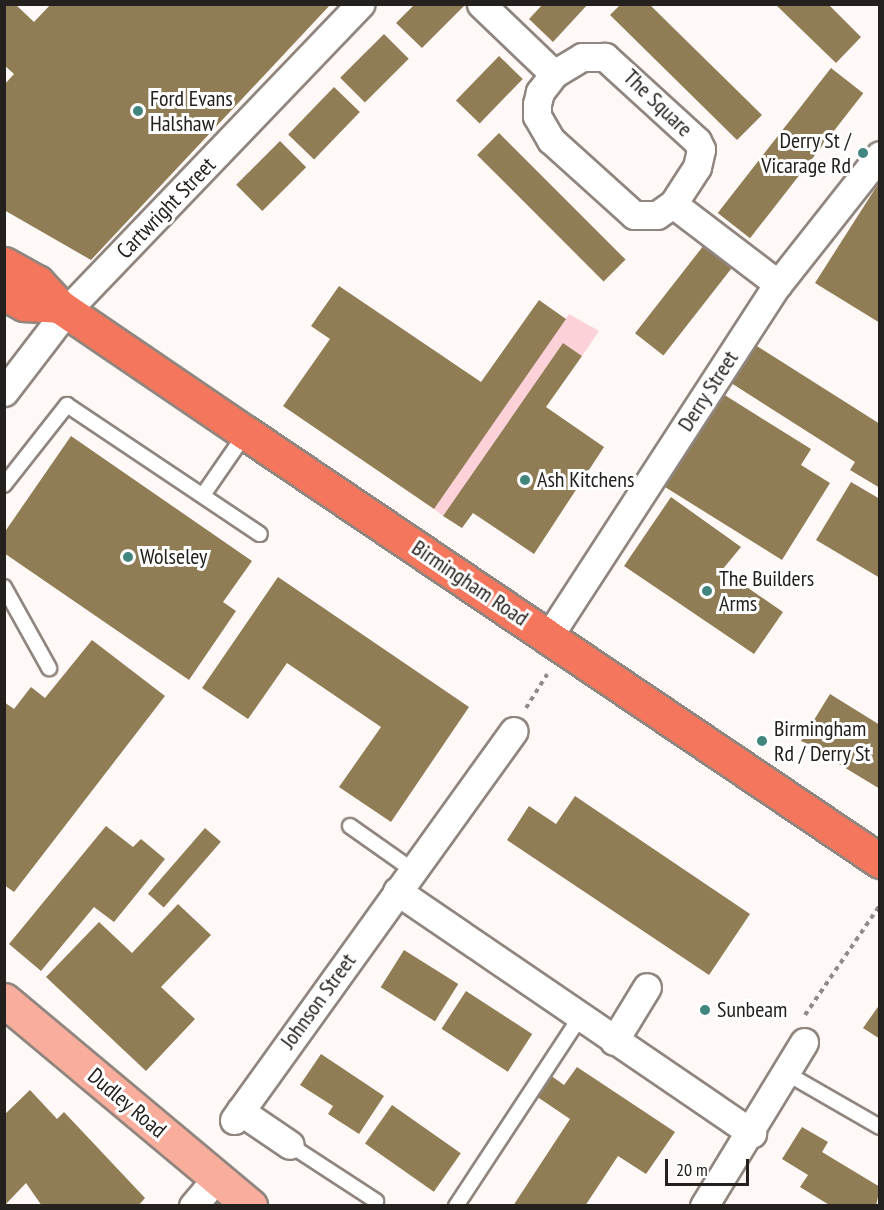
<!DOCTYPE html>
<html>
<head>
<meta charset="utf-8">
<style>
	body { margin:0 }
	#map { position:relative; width:884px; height:1210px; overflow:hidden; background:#fef9f6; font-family:"PT Sans Narrow",sans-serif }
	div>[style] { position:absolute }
	.green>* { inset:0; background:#fcd1d7 }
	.building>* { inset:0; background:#917d55; transform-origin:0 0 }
	.path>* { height:4px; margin-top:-2px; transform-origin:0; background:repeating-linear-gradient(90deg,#908c89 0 4.5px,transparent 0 9px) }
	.roads { filter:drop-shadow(2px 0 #90867f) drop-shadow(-2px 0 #90867f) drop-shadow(0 2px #90867f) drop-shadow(0 -2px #90867f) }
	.lane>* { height:14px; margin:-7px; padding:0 7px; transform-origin:7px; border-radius:7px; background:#fff }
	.street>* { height:27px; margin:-13.5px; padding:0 13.5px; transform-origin:13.5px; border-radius:13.5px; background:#fff }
	.primary>* { height:33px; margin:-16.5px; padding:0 16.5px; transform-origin:16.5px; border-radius:16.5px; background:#f8ad9d }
	.highway>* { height:33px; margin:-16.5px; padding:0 16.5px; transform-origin:16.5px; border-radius:16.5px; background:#f4765c }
	.dots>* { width:16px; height:16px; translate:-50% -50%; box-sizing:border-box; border:3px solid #fff; border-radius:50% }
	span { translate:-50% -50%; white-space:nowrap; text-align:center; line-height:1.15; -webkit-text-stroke:6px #fff; paint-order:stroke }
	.poi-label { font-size:22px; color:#24201d }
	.left { translate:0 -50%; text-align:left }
	.right { translate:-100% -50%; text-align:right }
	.street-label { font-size:22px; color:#24201d }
	.frame { position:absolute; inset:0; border:6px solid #24201d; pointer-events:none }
	.scale { position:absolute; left:665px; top:1159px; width:84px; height:27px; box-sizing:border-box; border:3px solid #24201d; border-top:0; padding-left:8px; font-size:18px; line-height:21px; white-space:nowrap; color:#24201d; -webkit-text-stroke:4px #fff; paint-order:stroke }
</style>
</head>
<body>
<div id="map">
	<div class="green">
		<i style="clip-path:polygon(569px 314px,599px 331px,582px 356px,563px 343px,443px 516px,434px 509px)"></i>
	</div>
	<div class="building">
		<i style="clip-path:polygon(4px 4px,15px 4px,34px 22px,51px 4px,331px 4px,91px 260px,4px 210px,4px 85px,14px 74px,4px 65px)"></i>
		<i style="clip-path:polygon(415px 4px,466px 4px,422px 48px,396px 23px)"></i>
		<i style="clip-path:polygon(543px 4px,588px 4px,553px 42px,529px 19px)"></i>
		<i style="clip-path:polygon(621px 4px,649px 4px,762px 115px,737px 140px,610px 15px)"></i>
		<i style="clip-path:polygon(775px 4px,828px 4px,861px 37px,836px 63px)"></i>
		<i style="left:384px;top:34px;width:35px;height:62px;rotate:45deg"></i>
		<i style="left:499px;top:56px;width:33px;height:62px;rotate:44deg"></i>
		<i style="left:831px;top:68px;width:41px;height:184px;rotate:38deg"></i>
		<i style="left:334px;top:87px;width:36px;height:66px;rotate:44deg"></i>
		<i style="left:499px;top:133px;width:179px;height:31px;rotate:45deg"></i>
		<i style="left:280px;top:141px;width:37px;height:62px;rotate:45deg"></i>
		<i style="clip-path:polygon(880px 181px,880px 323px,815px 283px)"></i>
		<i style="left:704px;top:245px;width:36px;height:112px;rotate:38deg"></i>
		<i style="clip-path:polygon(339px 286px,481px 382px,539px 300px,566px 319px,434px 509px,283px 406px,330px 339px,311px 326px)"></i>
		<i style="clip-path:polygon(563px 343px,582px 356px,546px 407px,604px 447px,534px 554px,473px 513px,462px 528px,443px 516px)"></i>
		<i style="clip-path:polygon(752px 343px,880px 424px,880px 488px,850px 470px,855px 462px,728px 381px)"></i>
		<i style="clip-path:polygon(723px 394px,811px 449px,801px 465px,830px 483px,782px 560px,665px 487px)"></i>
		<i style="clip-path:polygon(71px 436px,252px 561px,223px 602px,236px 611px,189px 680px,4px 553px,4px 533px)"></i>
		<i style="clip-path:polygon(851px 482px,880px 499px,880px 578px,816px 540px)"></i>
		<i style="clip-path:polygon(671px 497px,741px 547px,722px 570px,783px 612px,754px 654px,624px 566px)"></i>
		<i style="clip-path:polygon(278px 577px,469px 707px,391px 822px,339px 787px,381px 727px,287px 663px,248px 719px,202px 688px)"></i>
		<i style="clip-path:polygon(92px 640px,165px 696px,14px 892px,4px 885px,4px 702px,14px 709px,31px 687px,45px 698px)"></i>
		<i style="clip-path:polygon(830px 694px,880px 725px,880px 789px,801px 741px)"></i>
		<i style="clip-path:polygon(575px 796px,750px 914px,709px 975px,507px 840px,529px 806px,556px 824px)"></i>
		<i style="clip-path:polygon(106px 826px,133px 847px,141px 839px,165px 859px,114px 922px,94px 907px,41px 971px,9px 944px)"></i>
		<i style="left:205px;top:828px;width:21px;height:87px;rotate:41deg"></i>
		<i style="clip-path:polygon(178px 904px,211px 935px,161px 987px,195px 1019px,146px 1071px,46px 977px,99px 922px,132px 953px)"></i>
		<i style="left:404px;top:950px;width:64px;height:44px;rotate:32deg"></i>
		<i style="left:466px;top:991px;width:79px;height:45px;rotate:33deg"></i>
		<i style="clip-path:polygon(880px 1004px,880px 1039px,863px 1028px)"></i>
		<i style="clip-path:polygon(321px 1054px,384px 1096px,359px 1134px,328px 1114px,333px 1106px,300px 1085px)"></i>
		<i style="clip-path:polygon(577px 1067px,675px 1132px,646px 1174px,618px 1156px,585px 1206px,513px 1206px,570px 1119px,536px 1096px,550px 1075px,564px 1085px)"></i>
		<i style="clip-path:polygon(30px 1090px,57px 1119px,64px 1112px,145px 1198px,138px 1206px,42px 1206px,26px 1183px,4px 1206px,4px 1115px)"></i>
		<i style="left:392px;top:1105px;width:84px;height:47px;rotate:35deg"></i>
		<i style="clip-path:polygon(802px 1127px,828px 1142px,822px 1152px,880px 1187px,876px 1206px,831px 1206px,800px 1187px,808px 1175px,782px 1159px)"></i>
	</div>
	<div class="path">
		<i style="left:526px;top:708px;width:40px;rotate:-58deg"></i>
		<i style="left:805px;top:1015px;width:133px;rotate:-55.7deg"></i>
	</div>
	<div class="roads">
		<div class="lane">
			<i style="left:4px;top:485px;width:102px;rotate:-51.8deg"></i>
			<i style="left:67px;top:405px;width:232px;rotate:33.8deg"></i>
			<i style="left:203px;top:495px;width:75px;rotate:-55.3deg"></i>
			<i style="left:4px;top:587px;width:93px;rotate:60.9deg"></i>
			<i style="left:350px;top:826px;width:75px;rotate:35.2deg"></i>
			<i style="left:786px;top:1073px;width:108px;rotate:29.9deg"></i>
			<i style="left:290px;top:1145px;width:103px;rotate:33.1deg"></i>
			<i style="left:456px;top:1206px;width:226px;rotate:-56.7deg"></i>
		</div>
		<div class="street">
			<i style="left:481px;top:4px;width:101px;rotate:43.8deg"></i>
			<i style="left:673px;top:204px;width:44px;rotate:-57deg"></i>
			<i style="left:697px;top:167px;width:18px;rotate:-77deg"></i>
			<i style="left:701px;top:149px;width:9px;rotate:-117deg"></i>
			<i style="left:697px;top:141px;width:125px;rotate:-137.6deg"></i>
			<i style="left:605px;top:57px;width:23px;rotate:180deg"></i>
			<i style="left:582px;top:57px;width:33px;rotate:149deg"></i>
			<i style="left:554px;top:74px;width:23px;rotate:128deg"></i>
			<i style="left:540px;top:92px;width:12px;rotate:104deg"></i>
			<i style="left:537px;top:104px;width:12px;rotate:90deg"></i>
			<i style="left:537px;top:116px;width:28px;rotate:60deg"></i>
			<i style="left:551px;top:140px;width:112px;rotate:42.1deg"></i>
			<i style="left:634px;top:215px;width:23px"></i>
			<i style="left:657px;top:215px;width:19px;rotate:-35deg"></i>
			<i style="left:673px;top:204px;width:132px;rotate:37.3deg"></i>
			<i style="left:4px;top:392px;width:103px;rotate:-52.5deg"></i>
			<i style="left:67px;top:310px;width:424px;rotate:-46.2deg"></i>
			<i style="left:549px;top:636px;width:420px;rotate:-57deg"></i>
			<i style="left:778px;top:284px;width:164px;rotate:-51.7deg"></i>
			<i style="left:397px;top:891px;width:430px;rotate:34.3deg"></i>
			<i style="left:614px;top:1041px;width:63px;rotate:-58.6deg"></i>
			<i style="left:240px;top:1111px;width:60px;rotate:34.2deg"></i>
			<i style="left:234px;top:1120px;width:479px;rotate:-54.3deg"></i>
			<i style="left:193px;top:1206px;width:38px;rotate:-50deg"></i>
			<i style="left:704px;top:1206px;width:192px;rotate:-58.6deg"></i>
		</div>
		<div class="primary">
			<i style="left:4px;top:1000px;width:321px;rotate:39.9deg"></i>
		</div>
		<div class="highway">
			<i style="left:4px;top:264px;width:38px;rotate:29deg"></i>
			<i style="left:37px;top:282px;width:33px;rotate:47deg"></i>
			<i style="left:59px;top:306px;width:226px;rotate:34.2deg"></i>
			<i style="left:246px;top:433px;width:765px;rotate:34.02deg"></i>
			<i style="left:4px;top:293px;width:23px;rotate:29deg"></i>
			<i style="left:24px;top:304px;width:35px;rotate:3deg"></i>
		</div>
	</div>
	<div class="dots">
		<i style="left:138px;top:111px;background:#40867f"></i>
		<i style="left:863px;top:153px;background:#40867f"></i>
		<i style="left:525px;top:480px;background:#40867f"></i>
		<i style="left:128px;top:557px;background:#40867f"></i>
		<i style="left:707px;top:591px;background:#40867f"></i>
		<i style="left:762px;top:741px;background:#40867f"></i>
		<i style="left:705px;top:1010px;background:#40867f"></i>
	</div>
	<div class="poi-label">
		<span class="left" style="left:150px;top:111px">Ford Evans<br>Halshaw</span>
		<span class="right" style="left:851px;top:153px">Derry St /<br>Vicarage Rd</span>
		<span class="left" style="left:537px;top:480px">Ash Kitchens</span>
		<span class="left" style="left:140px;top:557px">Wolseley</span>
		<span class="left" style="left:719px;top:591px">The Builders<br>Arms</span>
		<span class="left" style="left:774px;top:741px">Birmingham<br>Rd / Derry St</span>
		<span class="left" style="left:717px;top:1010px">Sunbeam</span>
	</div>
	<div class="street-label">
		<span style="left:658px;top:103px;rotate:44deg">The Square</span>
		<span style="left:166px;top:208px;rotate:-46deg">Cartwright Street</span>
		<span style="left:708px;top:391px;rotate:-57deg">Derry Street</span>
		<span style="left:470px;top:583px;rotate:34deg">Birmingham Road</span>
		<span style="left:318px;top:1001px;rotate:-54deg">Johnson Street</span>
		<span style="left:127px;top:1103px;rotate:40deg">Dudley Road</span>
	</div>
	<div class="frame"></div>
	<div class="scale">20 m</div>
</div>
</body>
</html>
